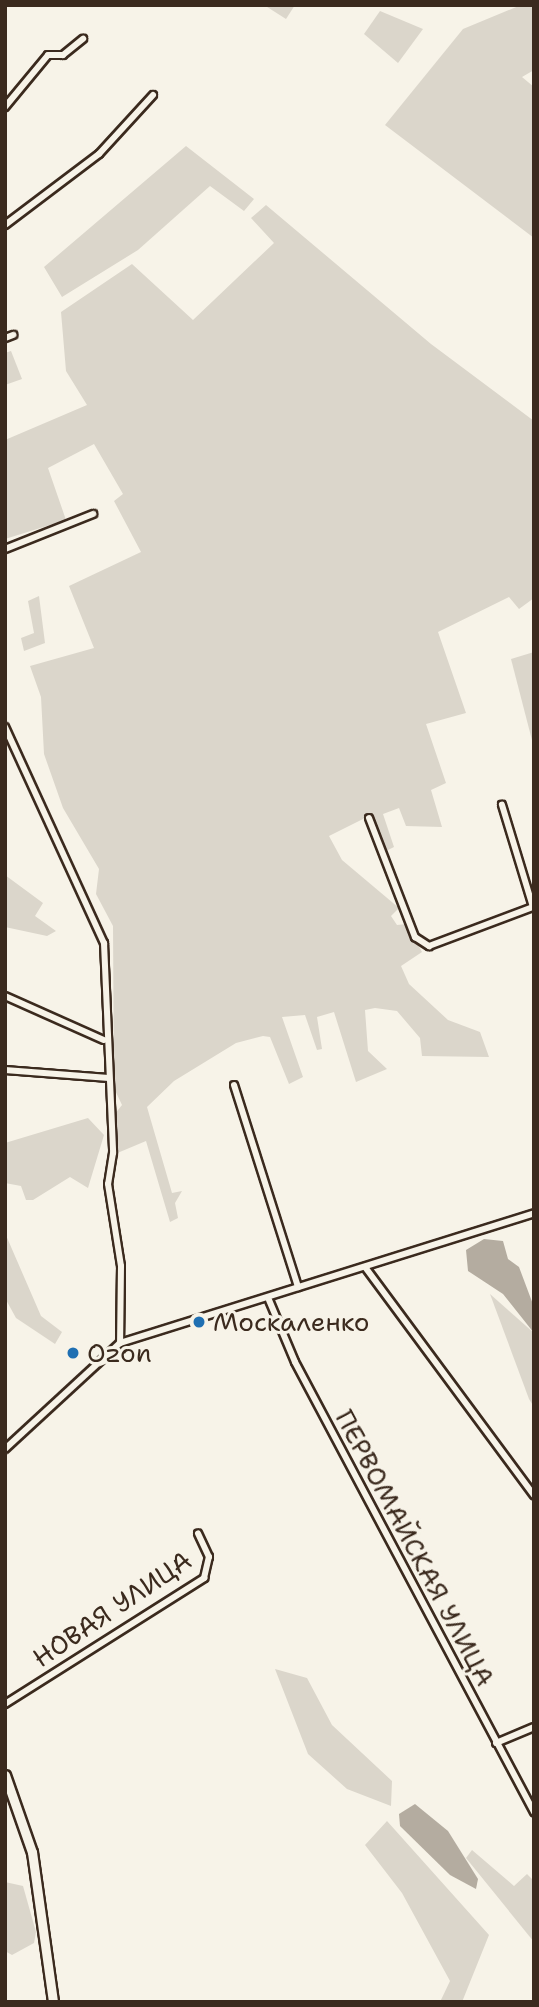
<!DOCTYPE html>
<html>
<head>
<meta charset="utf-8">
<style>
	body { margin:0 }
	#map { position:relative; width:539px; height:2007px; overflow:hidden; background:#f7f3e8; font-family:"Shantell Sans",sans-serif }
	div>[style] { position:absolute }
	.green>* { inset:0; background:#dbd6cb }
	.water>* { inset:0; background:#b4aca0 }
	.roads { filter:drop-shadow(2px 0 #3b2a1e) drop-shadow(-2px 0 #3b2a1e) drop-shadow(0 2px #3b2a1e) drop-shadow(0 -2px #3b2a1e) }
	.minor>* { height:6px; margin:-3px; padding:0 3px; transform-origin:3px; border-radius:3px; background:#f7f3e8 }
	.secondary>* { height:9px; margin:-4.5px; padding:0 4.5px; transform-origin:4.5px; border-radius:4.5px; background:#f7f3e8 }
	.dots>* { width:19px; height:19px; translate:-50% -50%; box-sizing:border-box; border:4px solid #f7f3e8; border-radius:50% }
	span { translate:-50% -50%; white-space:nowrap; text-align:center; line-height:1.15; -webkit-text-stroke:6px #f7f3e8; paint-order:stroke }
	.poi-label { font-size:26px; color:#3b2a1e }
	.left { translate:0 -50%; text-align:left }
	.street-label { font-size:26px; color:#3b2a1e }
	.frame { position:absolute; inset:0; border:7px solid #3b2a1e; pointer-events:none }
</style>
</head>
<body>
<div id="map">
	<div class="green">
		<i style="clip-path:polygon(264px 5px,295px 5px,286px 19px)"></i>
		<i style="clip-path:polygon(521px 5px,534px 5px,534px 70px,522px 77px,534px 87px,534px 238px,385px 125px,463px 29px)"></i>
		<i style="clip-path:polygon(380px 11px,423px 29px,398px 63px,364px 34px)"></i>
		<i style="clip-path:polygon(186px 146px,254px 199px,244px 211px,210px 186px,138px 250px,62px 297px,44px 267px)"></i>
		<i style="clip-path:polygon(266px 205px,431px 344px,534px 421px,534px 598px,519px 609px,509px 597px,438px 632px,466px 713px,426px 724px,446px 783px,431px 790px,442px 827px,406px 826px,399px 808px,383px 814px,394px 847px,384px 852px,369px 816px,329px 836px,342px 860px,399px 908px,391px 916px,397px 925px,407px 924px,422px 952px,401px 966px,409px 984px,448px 1020px,480px 1032px,489px 1057px,422px 1056px,420px 1038px,397px 1011px,375px 1008px,365px 1010px,368px 1051px,387px 1069px,356px 1082px,334px 1012px,317px 1017px,322px 1049px,317px 1050px,305px 1015px,282px 1017px,303px 1077px,289px 1084px,270px 1037px,263px 1036px,236px 1043px,174px 1081px,147px 1107px,172px 1193px,182px 1191px,175px 1203px,178px 1218px,170px 1222px,146px 1141px,115px 1154px,114px 1115px,122px 1105px,114px 1088px,113px 926px,96px 894px,99px 869px,63px 808px,44px 754px,41px 697px,30px 666px,94px 648px,69px 586px,141px 552px,114px 501px,123px 494px,94px 444px,48px 468px,66px 520px,5px 539px,5px 440px,87px 405px,66px 371px,61px 312px,132px 264px,193px 320px,274px 243px,251px 218px)"></i>
		<i style="clip-path:polygon(11px 351px,22px 379px,5px 385px,5px 353px)"></i>
		<i style="clip-path:polygon(39px 596px,45px 643px,24px 651px,21px 638px,34px 633px,28px 601px)"></i>
		<i style="clip-path:polygon(534px 652px,534px 748px,511px 659px)"></i>
		<i style="clip-path:polygon(5px 875px,43px 903px,35px 916px,56px 931px,47px 936px,5px 927px)"></i>
		<i style="clip-path:polygon(88px 1118px,104px 1135px,88px 1188px,70px 1177px,33px 1200px,26px 1200px,21px 1186px,5px 1183px,5px 1143px)"></i>
		<i style="clip-path:polygon(5px 1233px,41px 1316px,62px 1332px,55px 1344px,16px 1318px,5px 1298px)"></i>
		<i style="clip-path:polygon(490px 1294px,534px 1333px,534px 1407px,529px 1399px)"></i>
		<i style="clip-path:polygon(275px 1669px,307px 1678px,332px 1725px,392px 1781px,391px 1806px,347px 1789px,308px 1754px)"></i>
		<i style="clip-path:polygon(387px 1821px,489px 1935px,462px 2002px,440px 2002px,450px 1981px,402px 1893px,365px 1845px)"></i>
		<i style="clip-path:polygon(472px 1850px,514px 1886px,527px 1874px,534px 1881px,534px 1942px,466px 1858px)"></i>
		<i style="clip-path:polygon(5px 1882px,23px 1886px,36px 1932px,34px 1943px,12px 1955px,5px 1951px)"></i>
	</div>
	<div class="water">
		<i style="clip-path:polygon(484px 1239px,503px 1241px,508px 1259px,519px 1267px,534px 1307px,534px 1333px,503px 1294px,468px 1271px,466px 1250px)"></i>
		<i style="clip-path:polygon(415px 1804px,448px 1831px,478px 1879px,476px 1889px,450px 1875px,400px 1826px,399px 1814px)"></i>
	</div>
	<div class="roads">
		<div class="minor">
			<i style="left:5px;top:107px;width:67px;rotate:-50.4deg"></i>
			<i style="left:48px;top:55px;width:15px"></i>
			<i style="left:63px;top:55px;width:26px;rotate:-39deg"></i>
			<i style="left:5px;top:225px;width:118px;rotate:-37.1deg"></i>
			<i style="left:99px;top:154px;width:80px;rotate:-47.5deg"></i>
			<i style="left:5px;top:338px;width:9px;rotate:-21deg"></i>
			<i style="left:5px;top:549px;width:95px;rotate:-21.7deg"></i>
			<i style="left:5px;top:727px;width:238px;rotate:65.4deg"></i>
			<i style="left:104px;top:943px;width:210px;rotate:87.5deg"></i>
			<i style="left:113px;top:1153px;width:31px;rotate:99deg"></i>
			<i style="left:108px;top:1184px;width:83px;rotate:81deg"></i>
			<i style="left:121px;top:1266px;width:77px;rotate:90.7deg"></i>
			<i style="left:369px;top:818px;width:128px;rotate:68.9deg"></i>
			<i style="left:415px;top:937px;width:17px;rotate:33deg"></i>
			<i style="left:429px;top:946px;width:111px;rotate:-20.6deg"></i>
			<i style="left:533px;top:907px;width:107px;rotate:-106.9deg"></i>
			<i style="left:5px;top:996px;width:108px;rotate:24deg"></i>
			<i style="left:5px;top:1070px;width:104px;rotate:4.4deg"></i>
			<i style="left:234px;top:1085px;width:212px;rotate:72.4deg"></i>
			<i style="left:365px;top:1267px;width:284px;rotate:53.5deg"></i>
			<i style="left:269px;top:1300px;width:67px;rotate:67.2deg"></i>
			<i style="left:295px;top:1362px;width:510px;rotate:62.03deg"></i>
			<i style="left:5px;top:1449px;width:156px;rotate:-42.7deg"></i>
			<i style="left:120px;top:1343px;width:434px;rotate:-17.4deg"></i>
			<i style="left:5px;top:1704px;width:236px;rotate:-32.3deg"></i>
			<i style="left:204px;top:1578px;width:22px;rotate:-77deg"></i>
			<i style="left:209px;top:1557px;width:26px;rotate:-115deg"></i>
			<i style="left:496px;top:1743px;width:41px;rotate:-22.8deg"></i>
		</div>
		<div class="secondary">
			<i style="left:5px;top:1775px;width:82px;rotate:70.7deg"></i>
			<i style="left:32px;top:1852px;width:151px;rotate:82deg"></i>
		</div>
	</div>
	<div class="dots">
		<i style="left:199px;top:1322px;background:#1f6fb2"></i>
		<i style="left:73px;top:1353px;background:#1f6fb2"></i>
	</div>
	<div class="poi-label">
		<span class="left" style="left:213px;top:1322px">Москаленко</span>
		<span class="left" style="left:87px;top:1353px">Ozon</span>
	</div>
	<div class="street-label">
		<span style="left:415px;top:1548px;rotate:62deg">ПЕРВОМАЙСКАЯ УЛИЦА</span>
		<span style="left:112px;top:1609px;rotate:-34deg">НОВАЯ УЛИЦА</span>
	</div>
	<div class="frame"></div>
</div>
</body>
</html>
